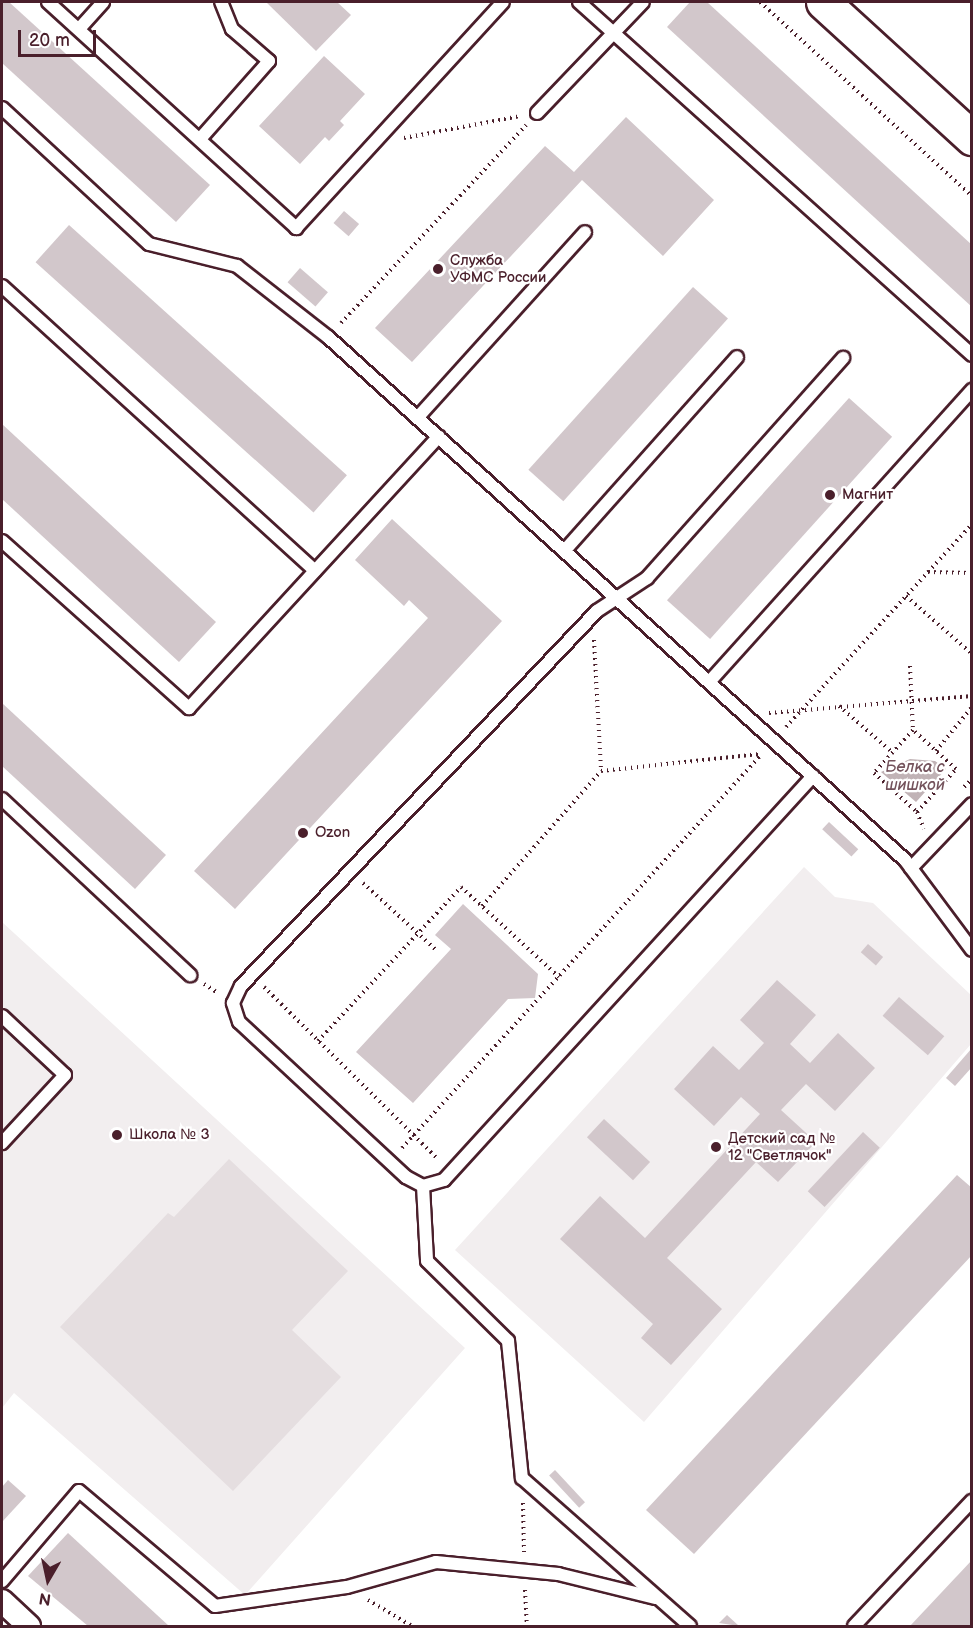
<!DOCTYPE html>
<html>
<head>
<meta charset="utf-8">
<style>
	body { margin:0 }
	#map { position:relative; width:973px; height:1628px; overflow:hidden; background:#fff; font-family:"Balsamiq Sans",sans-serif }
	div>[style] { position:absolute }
	.built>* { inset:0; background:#f2eeef }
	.green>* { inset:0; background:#e5dee0 }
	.water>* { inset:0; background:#c1b3b6 }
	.building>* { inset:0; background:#d2c7cb; transform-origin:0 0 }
	.path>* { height:4px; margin-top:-2px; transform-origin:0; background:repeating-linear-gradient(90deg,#4a1f2b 0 1.5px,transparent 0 6px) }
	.roads { filter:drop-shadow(2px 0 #4a1f2b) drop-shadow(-2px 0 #4a1f2b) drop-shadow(0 2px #4a1f2b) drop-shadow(0 -2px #4a1f2b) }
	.lane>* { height:12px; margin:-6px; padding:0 6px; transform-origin:6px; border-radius:6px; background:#fff }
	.street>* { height:22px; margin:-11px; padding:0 11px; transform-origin:11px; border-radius:11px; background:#fff }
	.secondary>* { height:33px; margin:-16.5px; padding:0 16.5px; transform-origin:16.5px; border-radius:16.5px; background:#fff }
	.dots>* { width:16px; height:16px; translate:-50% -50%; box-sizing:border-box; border:3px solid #fff; border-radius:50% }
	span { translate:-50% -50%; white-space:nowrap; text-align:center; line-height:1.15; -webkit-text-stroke:4.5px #fff; paint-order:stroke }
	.poi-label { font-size:15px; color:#4a1f2b }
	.left { translate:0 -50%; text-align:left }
	.water-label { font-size:16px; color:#74535c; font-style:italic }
	.frame { position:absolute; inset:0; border:3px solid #4a1f2b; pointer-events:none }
	.north { position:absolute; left:18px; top:1550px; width:60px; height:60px; -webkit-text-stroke:4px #fff; paint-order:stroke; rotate:189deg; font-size:16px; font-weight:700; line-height:24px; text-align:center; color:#4a1f2b }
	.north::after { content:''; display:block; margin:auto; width:21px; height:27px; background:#4a1f2b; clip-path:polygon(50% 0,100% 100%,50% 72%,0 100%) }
	.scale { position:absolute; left:18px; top:30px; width:78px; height:27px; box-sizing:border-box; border:3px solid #4a1f2b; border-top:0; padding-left:8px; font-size:18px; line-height:21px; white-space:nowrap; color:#4a1f2b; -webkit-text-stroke:4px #fff; paint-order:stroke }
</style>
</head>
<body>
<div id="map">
	<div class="built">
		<i style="clip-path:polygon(804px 867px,835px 897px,873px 903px,971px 995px,971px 1044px,644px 1422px,455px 1250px)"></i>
		<i style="clip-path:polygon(2px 922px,465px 1348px,245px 1595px,14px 1393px,2px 1408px)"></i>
	</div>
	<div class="green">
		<i style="clip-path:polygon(229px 1159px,348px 1271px,292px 1330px,341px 1377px,233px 1491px,60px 1327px,168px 1213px,174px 1217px)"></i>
	</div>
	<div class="water">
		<i style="clip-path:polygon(910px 759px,935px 761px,946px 769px,916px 802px,881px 772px)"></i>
	</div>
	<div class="building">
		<i style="clip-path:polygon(2px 2px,9px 2px,210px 185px,176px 222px,2px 63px)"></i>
		<i style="clip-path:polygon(266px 2px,337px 2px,351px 15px,316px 51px)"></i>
		<i style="clip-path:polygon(690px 2px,707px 2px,972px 245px,972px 307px,667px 27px)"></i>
		<i style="clip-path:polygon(324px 56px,365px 94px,340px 121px,344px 125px,329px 141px,325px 137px,300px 164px,259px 126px)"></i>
		<i style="clip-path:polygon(626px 117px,714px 200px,663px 256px,582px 180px,412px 362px,375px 328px,545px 146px,574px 172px)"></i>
		<i style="left:344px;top:211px;width:20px;height:16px;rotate:41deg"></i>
		<i style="left:69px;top:225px;width:374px;height:50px;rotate:42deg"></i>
		<i style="left:300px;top:268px;width:37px;height:19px;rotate:41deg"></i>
		<i style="left:693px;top:287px;width:47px;height:246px;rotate:42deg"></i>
		<i style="left:849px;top:398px;width:58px;height:272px;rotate:42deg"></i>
		<i style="clip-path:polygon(2px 424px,216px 622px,179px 662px,2px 499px)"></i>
		<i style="clip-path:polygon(392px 519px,502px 621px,235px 909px,194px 871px,428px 618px,409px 600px,404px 606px,355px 560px)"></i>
		<i style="clip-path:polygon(2px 703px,166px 855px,135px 889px,2px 766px)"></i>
		<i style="left:829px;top:822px;width:40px;height:10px;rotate:43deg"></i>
		<i style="clip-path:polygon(463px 904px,538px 974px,535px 998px,508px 999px,413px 1103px,356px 1052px,451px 949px,435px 935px)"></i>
		<i style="left:868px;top:944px;width:20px;height:11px;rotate:41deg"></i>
		<i style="clip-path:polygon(777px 980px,816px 1015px,790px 1044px,810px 1063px,838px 1033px,875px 1068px,835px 1111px,806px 1084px,781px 1110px,816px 1142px,778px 1182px,756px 1162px,667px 1258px,722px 1309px,671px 1365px,641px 1338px,653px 1324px,560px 1239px,600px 1196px,645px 1238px,760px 1114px,741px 1097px,714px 1126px,674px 1089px,713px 1046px,739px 1070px,764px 1043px,740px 1020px)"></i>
		<i style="left:899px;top:997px;width:60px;height:25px;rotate:41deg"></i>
		<i style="clip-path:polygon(972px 1048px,972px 1067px,955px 1086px,946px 1078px)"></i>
		<i style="left:604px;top:1119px;width:63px;height:25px;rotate:43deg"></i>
		<i style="left:863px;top:1132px;width:23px;height:81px;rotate:43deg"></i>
		<i style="clip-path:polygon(957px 1175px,972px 1188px,972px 1255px,694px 1554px,646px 1510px)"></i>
		<i style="left:555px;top:1470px;width:44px;height:8px;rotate:47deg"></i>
		<i style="clip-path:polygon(8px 1480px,26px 1496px,2px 1522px,2px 1487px)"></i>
		<i style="clip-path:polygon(68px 1533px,169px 1626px,88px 1626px,28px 1576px)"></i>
		<i style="clip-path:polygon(972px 1560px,972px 1626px,910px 1626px)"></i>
		<i style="clip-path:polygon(727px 1615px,739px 1626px,719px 1623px)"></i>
	</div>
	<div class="path">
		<i style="left:760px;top:2px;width:287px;rotate:42.5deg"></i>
		<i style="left:404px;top:138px;width:118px;rotate:-10.7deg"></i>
		<i style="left:341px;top:323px;width:271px;rotate:-46.9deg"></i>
		<i style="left:928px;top:572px;width:44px;rotate:1.3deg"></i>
		<i style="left:906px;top:596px;width:88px;rotate:41.3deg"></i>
		<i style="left:594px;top:640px;width:131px;rotate:86.9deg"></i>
		<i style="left:910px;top:666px;width:64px;rotate:87.3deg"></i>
		<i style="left:839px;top:706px;width:72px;rotate:41deg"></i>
		<i style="left:769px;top:713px;width:204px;rotate:-4.8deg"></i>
		<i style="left:786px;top:727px;width:275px;rotate:-47.5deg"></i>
		<i style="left:936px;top:751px;width:57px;rotate:-50.7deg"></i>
		<i style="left:964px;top:787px;width:11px;rotate:-45deg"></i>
		<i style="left:917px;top:812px;width:58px;rotate:-47.8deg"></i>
		<i style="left:956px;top:769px;width:58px;rotate:-137.8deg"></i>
		<i style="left:913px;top:730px;width:58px;rotate:132.2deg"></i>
		<i style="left:874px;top:773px;width:58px;rotate:42.2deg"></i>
		<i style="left:917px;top:812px;width:18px;rotate:68deg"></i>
		<i style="left:363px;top:883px;width:98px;rotate:42.5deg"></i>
		<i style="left:482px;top:906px;width:180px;rotate:-48.6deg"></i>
		<i style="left:601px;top:771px;width:159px;rotate:-6.1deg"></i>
		<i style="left:204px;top:984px;width:17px;rotate:33deg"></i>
		<i style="left:264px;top:987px;width:245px;rotate:44.7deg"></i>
		<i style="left:318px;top:1041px;width:210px;rotate:-47.1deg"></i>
		<i style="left:461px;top:887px;width:133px;rotate:42.6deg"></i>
		<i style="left:402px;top:1148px;width:532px;rotate:-47.59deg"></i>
		<i style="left:523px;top:1503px;width:49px;rotate:88.8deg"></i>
		<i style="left:525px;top:1590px;width:36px;rotate:87deg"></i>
		<i style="left:368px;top:1600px;width:51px;rotate:30.6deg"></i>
	</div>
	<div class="roads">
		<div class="lane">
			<i style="left:48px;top:2px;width:336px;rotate:42.3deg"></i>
			<i style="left:296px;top:228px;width:306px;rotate:-47.5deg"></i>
			<i style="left:579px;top:2px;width:528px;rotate:41.93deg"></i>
			<i style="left:79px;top:29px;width:36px;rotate:-48deg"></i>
			<i style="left:2px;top:108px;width:200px;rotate:42.8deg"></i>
			<i style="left:149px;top:244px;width:91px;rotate:14deg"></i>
			<i style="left:237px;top:266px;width:115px;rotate:38deg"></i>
			<i style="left:328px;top:337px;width:779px;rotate:42.19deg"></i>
			<i style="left:905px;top:860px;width:112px;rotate:53.3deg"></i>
			<i style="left:537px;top:113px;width:153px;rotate:-46.3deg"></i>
			<i style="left:200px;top:139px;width:104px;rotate:-48.5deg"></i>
			<i style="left:269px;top:61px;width:49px;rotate:-139.1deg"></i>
			<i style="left:232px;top:29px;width:29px;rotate:-112deg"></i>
			<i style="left:2px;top:286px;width:423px;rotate:42.3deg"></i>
			<i style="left:418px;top:417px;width:249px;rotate:-47.9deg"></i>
			<i style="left:2px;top:541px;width:251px;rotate:41.8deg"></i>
			<i style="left:189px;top:708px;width:369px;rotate:-47.4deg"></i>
			<i style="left:566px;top:549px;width:257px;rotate:-48.3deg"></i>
			<i style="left:710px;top:681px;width:392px;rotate:-48deg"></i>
			<i style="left:813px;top:776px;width:547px;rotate:132.41deg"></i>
			<i style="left:444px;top:1180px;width:22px;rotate:164deg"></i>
			<i style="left:423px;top:1186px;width:19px;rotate:-152deg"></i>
			<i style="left:406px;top:1177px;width:228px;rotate:-137.1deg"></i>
			<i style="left:239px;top:1022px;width:20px;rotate:-108deg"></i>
			<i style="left:233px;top:1003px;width:19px;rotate:-65deg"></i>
			<i style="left:241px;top:986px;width:517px;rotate:-46.49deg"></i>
			<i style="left:597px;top:611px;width:60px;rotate:-33.4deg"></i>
			<i style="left:647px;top:578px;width:295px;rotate:-48.3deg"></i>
			<i style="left:2px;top:799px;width:258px;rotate:43.1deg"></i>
			<i style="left:911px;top:868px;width:88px;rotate:-46.4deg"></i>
			<i style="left:2px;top:1016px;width:86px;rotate:43.1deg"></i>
			<i style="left:65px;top:1075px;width:93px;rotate:132.8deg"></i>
			<i style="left:423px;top:1186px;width:75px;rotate:86.9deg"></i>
			<i style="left:427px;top:1261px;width:114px;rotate:44.6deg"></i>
			<i style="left:508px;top:1341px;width:138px;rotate:84.2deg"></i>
			<i style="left:522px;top:1478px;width:224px;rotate:41.4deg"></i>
			<i style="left:2px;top:1581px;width:118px;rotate:-49.5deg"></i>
			<i style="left:79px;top:1491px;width:178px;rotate:40.2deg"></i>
			<i style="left:215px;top:1606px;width:133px;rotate:-8.2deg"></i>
			<i style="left:347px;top:1587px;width:92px;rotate:-15.7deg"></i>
			<i style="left:436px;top:1562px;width:123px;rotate:5.6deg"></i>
			<i style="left:558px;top:1574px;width:101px;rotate:13.8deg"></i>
			<i style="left:854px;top:1626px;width:172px;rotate:-46.7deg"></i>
		</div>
		<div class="street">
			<i style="left:2px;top:1601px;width:37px;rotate:43deg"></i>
		</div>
		<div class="secondary">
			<i style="left:823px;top:2px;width:202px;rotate:42.4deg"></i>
		</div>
	</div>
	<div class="dots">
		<i style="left:438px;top:269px;background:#4a1f2b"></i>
		<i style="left:830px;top:495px;background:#4a1f2b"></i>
		<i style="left:303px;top:833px;background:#4a1f2b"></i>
		<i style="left:117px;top:1135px;background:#4a1f2b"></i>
		<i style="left:716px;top:1147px;background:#4a1f2b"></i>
	</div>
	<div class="poi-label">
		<span class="left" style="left:450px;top:269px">Служба<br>УФМС России</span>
		<span class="left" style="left:842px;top:495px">Магнит</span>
		<span class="left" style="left:315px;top:833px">Ozon</span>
		<span class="left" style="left:129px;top:1135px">Школа № 3</span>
		<span class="left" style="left:728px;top:1147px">Детский сад №<br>12 "Светлячок"</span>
	</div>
	<div class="water-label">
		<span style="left:915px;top:777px">Белка с<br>шишкой</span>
	</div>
	<div class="frame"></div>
	<div class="north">N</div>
	<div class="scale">20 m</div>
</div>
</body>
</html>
